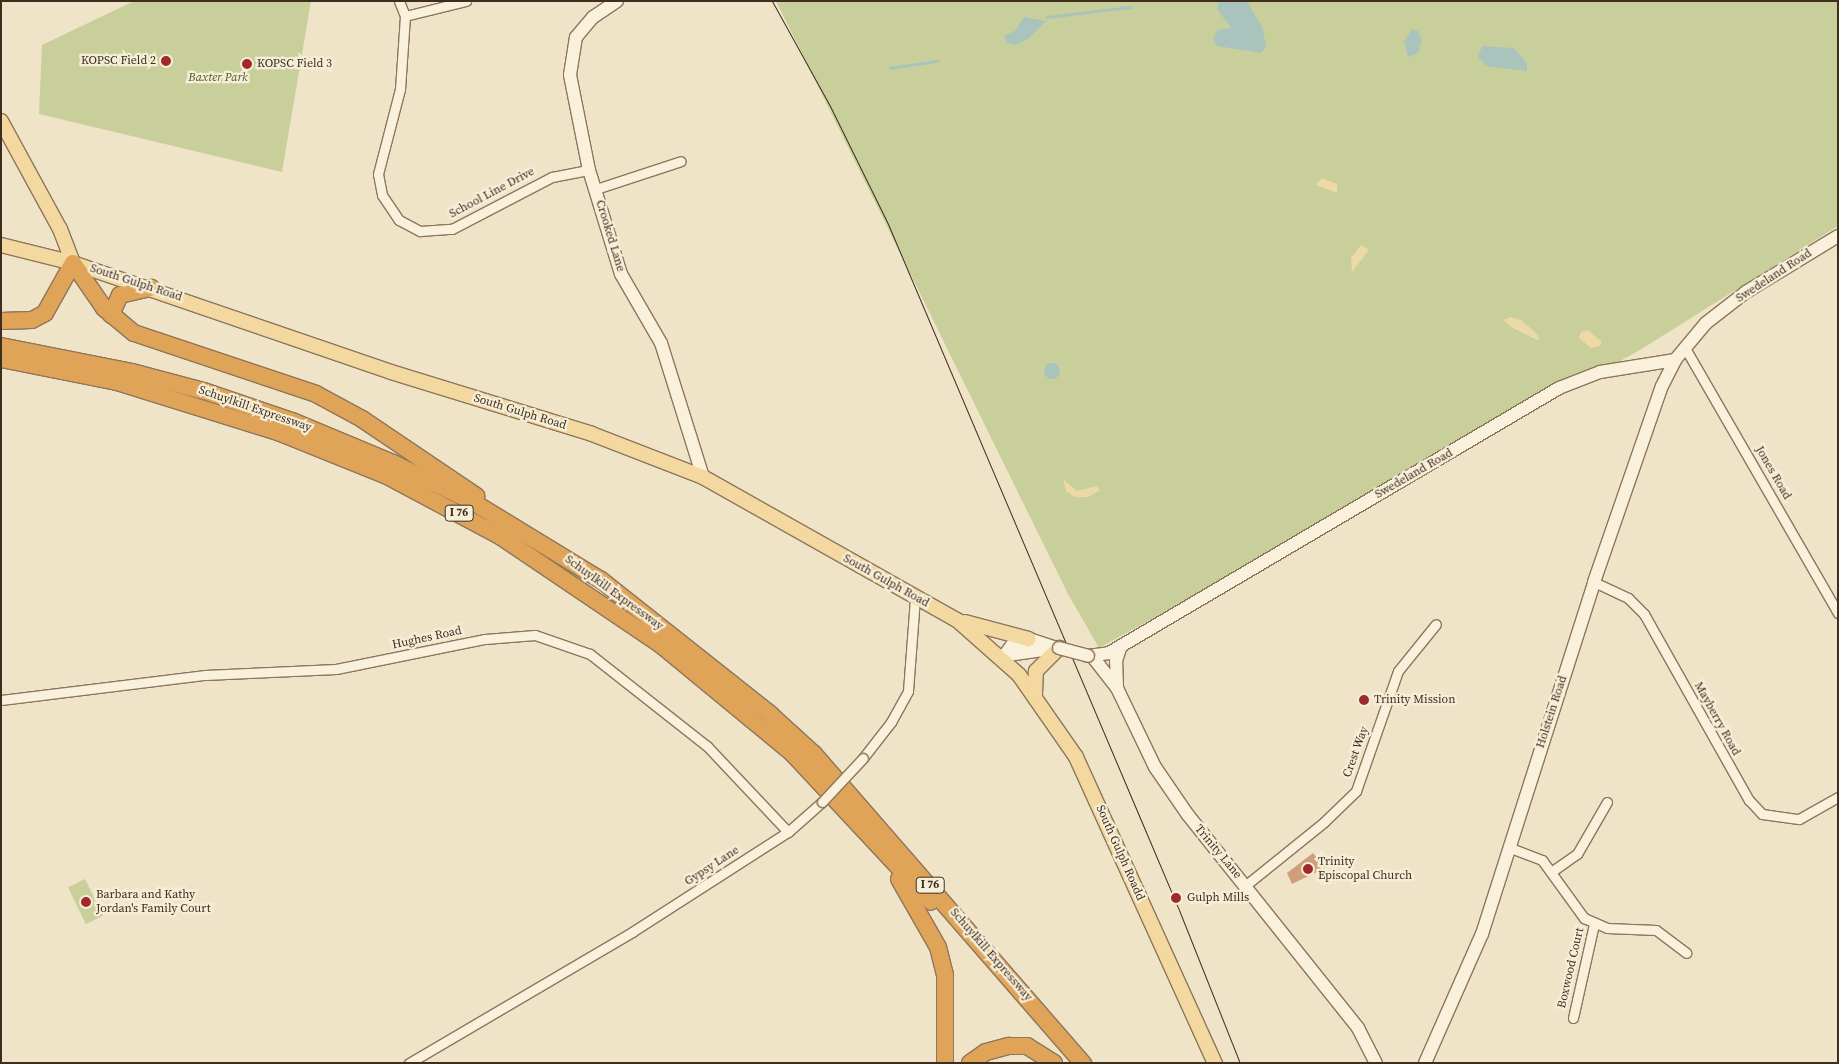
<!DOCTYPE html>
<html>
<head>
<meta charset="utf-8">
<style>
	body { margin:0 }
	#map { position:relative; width:1839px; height:1064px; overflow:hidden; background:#f0e4c8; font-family:"Source Serif 4",serif }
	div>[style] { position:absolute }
	.green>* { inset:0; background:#c9cf9b; transform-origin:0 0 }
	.sand>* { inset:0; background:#ecd9a5 }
	.water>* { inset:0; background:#a9c4bc }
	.round { border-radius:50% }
	.stream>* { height:2.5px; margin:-1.25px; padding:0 1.25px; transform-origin:1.25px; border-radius:1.25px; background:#a9c4bc }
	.building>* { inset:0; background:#cf9f7d }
	.roads { filter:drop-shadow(1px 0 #8d765c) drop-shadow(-1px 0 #8d765c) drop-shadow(0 1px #8d765c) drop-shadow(0 -1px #8d765c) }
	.street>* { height:9px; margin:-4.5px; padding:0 4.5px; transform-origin:4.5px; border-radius:4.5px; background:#faf1dc }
	.secondary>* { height:12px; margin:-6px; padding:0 6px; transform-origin:6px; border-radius:6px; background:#faf1dc }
	.primary>* { height:14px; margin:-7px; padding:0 7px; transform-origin:7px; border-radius:7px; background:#f3d9a0 }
	.highway>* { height:16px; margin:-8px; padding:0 8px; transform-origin:8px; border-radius:8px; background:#e0a458 }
	.tram>* { height:1px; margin:-0.5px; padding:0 0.5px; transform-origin:0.5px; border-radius:0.5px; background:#3d2e20 }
	.bridges { filter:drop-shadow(1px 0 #8d765c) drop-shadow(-1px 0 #8d765c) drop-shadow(0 1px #8d765c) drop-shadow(0 -1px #8d765c) }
	.street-bridge>* { height:9px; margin:-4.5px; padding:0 4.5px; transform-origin:4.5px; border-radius:4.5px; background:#faf1dc }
	.secondary-bridge>* { height:12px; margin:-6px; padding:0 6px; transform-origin:6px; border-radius:6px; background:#faf1dc }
	.dots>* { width:14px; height:14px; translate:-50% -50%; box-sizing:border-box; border:2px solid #f7eed8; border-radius:50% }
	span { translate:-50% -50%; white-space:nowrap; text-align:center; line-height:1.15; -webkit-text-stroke:4.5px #f7eed8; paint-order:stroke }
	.shield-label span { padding:1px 4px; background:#f7eed8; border:1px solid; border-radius:4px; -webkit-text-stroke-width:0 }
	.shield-label { font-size:11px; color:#3d2e20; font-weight:700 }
	.poi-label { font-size:12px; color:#3d2e20 }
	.right { translate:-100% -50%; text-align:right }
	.left { translate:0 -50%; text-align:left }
	.park-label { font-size:12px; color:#4d5a26; font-style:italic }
	.street-label { font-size:12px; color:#3d2e20 }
	.frame { position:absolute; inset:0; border:2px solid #3d2e20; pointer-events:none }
</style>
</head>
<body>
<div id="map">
	<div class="green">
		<i style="clip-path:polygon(134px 1px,311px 1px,282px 172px,39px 114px,42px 45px)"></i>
		<i style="clip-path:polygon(776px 1px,1838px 1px,1838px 226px,1640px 350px,1099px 648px,1068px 594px)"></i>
		<i style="left:85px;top:879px;width:41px;height:19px;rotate:64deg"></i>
	</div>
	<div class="sand">
		<i style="clip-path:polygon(1322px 178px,1337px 184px,1337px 193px,1316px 185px)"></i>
		<i style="clip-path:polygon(1361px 245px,1369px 250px,1352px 272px,1351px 258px)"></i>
		<i style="clip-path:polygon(1510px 317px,1521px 320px,1538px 335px,1539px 341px,1511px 327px,1504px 320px)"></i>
		<i style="clip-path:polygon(1588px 330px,1602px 342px,1600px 346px,1591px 348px,1579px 338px,1581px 332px)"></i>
		<i style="clip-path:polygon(1063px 479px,1077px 491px,1097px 486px,1100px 490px,1088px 497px,1075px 497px,1066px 491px)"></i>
	</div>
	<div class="water">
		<i style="clip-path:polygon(1219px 1px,1247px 1px,1263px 29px,1266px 47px,1261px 53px,1217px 46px,1213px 40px,1217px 30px,1231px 28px,1217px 9px)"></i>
		<i style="clip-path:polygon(1024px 17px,1046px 21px,1028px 39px,1015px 45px,1007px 43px,1004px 36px,1015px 31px)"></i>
		<i style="clip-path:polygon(1412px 29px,1418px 31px,1422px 40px,1418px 53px,1408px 57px,1404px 41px)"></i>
		<i style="clip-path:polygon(1482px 46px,1514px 48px,1527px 63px,1527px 71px,1486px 66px,1478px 57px)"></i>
		<i class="round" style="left:1044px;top:363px;width:16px;height:16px"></i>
	</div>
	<div class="stream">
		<i style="left:1047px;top:17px;width:84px;rotate:-6.9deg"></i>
		<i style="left:890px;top:68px;width:48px;rotate:-8.5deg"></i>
	</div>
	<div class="building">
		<i style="clip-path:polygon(1313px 853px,1325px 868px,1292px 884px,1287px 873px)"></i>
	</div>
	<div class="roads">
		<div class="street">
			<i style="left:399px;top:1px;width:16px;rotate:68deg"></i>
			<i style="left:405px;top:16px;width:73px;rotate:93.9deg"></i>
			<i style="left:400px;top:89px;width:88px;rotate:104.5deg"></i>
			<i style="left:378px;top:174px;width:21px;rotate:79deg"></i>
			<i style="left:382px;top:195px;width:30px;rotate:56deg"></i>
			<i style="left:399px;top:220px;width:24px;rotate:28deg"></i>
			<i style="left:420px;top:231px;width:32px;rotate:-4deg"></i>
			<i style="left:452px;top:229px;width:113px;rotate:-27.5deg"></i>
			<i style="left:552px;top:177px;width:38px;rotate:-11deg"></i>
			<i style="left:405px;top:16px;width:63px;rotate:-13.8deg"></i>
			<i style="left:596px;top:189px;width:89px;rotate:-18.2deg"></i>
			<i style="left:1685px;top:348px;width:306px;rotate:60deg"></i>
			<i style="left:1594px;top:582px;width:38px;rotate:25deg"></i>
			<i style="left:1628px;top:598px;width:23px;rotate:45deg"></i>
			<i style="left:1644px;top:614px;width:214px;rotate:60.6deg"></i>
			<i style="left:1749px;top:800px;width:19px;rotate:47deg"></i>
			<i style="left:1762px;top:814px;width:37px;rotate:8deg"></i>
			<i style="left:1799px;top:819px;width:45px;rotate:-29.4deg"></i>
			<i style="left:1px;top:700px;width:206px;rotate:-7deg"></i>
			<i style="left:205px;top:675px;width:131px;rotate:-2.6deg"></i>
			<i style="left:336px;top:669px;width:152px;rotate:-11.4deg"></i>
			<i style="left:485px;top:639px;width:50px;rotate:-4.6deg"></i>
			<i style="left:535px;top:635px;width:58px;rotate:19.1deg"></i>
			<i style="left:590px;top:654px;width:149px;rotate:38.2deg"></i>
			<i style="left:707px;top:746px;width:118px;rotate:46.7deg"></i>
			<i style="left:863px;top:758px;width:46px;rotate:-52.1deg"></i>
			<i style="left:891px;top:722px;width:35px;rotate:-61deg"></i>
			<i style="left:908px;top:691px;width:93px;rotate:-85.7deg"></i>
			<i style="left:1508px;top:847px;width:36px;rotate:21deg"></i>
			<i style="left:1542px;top:860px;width:72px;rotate:54.1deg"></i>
			<i style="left:1584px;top:918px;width:25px;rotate:23deg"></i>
			<i style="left:1607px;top:928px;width:49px;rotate:2.3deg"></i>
			<i style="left:1656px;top:930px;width:38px;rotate:37deg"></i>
			<i style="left:1551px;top:872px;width:32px;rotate:-35deg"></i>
			<i style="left:1577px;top:854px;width:60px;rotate:-60deg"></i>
			<i style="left:1246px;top:885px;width:100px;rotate:-38.9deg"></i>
			<i style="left:1324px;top:822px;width:45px;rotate:-44.1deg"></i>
			<i style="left:1356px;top:791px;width:127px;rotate:-70.7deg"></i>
			<i style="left:1398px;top:671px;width:60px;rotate:-51deg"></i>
			<i style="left:1573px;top:1018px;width:96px;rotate:-77.4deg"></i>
			<i style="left:409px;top:1063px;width:259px;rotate:-30.4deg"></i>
			<i style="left:632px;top:932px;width:185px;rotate:-32.7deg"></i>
			<i style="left:788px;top:832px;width:45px;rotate:-41.4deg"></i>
		</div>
		<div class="secondary">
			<i style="left:617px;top:1px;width:29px;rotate:146deg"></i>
			<i style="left:593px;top:17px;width:26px;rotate:130deg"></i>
			<i style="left:576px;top:37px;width:38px;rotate:99deg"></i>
			<i style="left:570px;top:75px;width:97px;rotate:78.7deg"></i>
			<i style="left:589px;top:170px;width:109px;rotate:72.9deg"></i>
			<i style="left:621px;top:274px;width:80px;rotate:59.9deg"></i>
			<i style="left:661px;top:343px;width:140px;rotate:72.6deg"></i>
			<i style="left:1008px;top:655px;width:49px;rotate:-8.1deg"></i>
			<i style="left:1088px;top:656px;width:21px;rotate:-8deg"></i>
			<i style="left:1109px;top:653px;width:522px;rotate:-30.49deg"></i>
			<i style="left:1559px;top:388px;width:44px;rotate:-21.3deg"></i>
			<i style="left:1600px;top:372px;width:76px;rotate:-9.1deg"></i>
			<i style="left:1092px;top:656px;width:41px;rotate:52deg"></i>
			<i style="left:1117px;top:688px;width:88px;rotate:64.3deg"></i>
			<i style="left:1155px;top:767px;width:58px;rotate:55.5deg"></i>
			<i style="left:1188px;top:815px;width:273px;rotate:51.4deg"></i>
			<i style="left:1358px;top:1028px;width:39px;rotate:63deg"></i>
			<i style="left:1003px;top:657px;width:15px;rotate:-53deg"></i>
			<i style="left:1012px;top:645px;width:18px;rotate:-19deg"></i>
			<i style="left:1029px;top:639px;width:28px;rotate:18deg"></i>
			<i style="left:1117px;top:687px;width:26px;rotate:-92deg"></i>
			<i style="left:1116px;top:661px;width:16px;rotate:-72deg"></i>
			<i style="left:1425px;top:1063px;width:141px;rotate:-66.2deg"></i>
			<i style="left:1482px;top:934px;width:369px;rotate:-72.3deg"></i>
			<i style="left:1594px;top:582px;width:207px;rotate:-70.9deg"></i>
			<i style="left:1662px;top:386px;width:29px;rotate:-63deg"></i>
			<i style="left:1675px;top:360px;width:48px;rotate:-50deg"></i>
			<i style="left:1706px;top:323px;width:51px;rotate:-37.8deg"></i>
			<i style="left:1746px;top:292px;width:108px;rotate:-31.3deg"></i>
		</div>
		<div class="primary">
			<i style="left:1px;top:121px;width:123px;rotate:61.4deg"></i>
			<i style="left:60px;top:229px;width:36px;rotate:69deg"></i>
			<i style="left:1px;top:245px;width:74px;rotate:14deg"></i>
			<i style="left:73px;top:263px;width:336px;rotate:18.9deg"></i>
			<i style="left:391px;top:372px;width:210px;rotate:17.1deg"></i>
			<i style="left:592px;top:434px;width:119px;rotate:21.2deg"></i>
			<i style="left:703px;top:477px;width:291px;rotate:29.4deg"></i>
			<i style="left:957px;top:620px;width:83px;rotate:41.6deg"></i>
			<i style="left:1019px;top:675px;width:100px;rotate:55.2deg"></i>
			<i style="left:1076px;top:757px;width:336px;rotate:65.6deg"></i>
			<i style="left:965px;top:622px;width:66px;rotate:14.9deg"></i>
			<i style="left:1035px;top:695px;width:24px;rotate:-88deg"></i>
			<i style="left:1036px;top:671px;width:33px;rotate:-45deg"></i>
		</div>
		<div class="highway">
			<i style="left:111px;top:315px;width:22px;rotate:-66deg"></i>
			<i style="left:120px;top:295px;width:32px;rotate:-13deg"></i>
			<i style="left:1px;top:321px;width:31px;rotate:-2deg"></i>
			<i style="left:32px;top:320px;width:15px;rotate:-28deg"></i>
			<i style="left:45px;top:313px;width:57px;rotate:-60.8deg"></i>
			<i style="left:73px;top:263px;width:55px;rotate:55.4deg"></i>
			<i style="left:104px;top:308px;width:39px;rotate:40deg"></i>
			<i style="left:134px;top:333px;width:192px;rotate:18.5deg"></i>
			<i style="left:316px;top:394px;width:52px;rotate:28.5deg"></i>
			<i style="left:362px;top:419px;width:138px;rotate:34deg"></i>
			<i style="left:1px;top:346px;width:134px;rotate:11.2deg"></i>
			<i style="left:132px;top:372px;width:74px;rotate:14.8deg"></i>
			<i style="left:204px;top:391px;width:93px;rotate:18.8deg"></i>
			<i style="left:292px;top:421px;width:109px;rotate:22.6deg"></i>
			<i style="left:393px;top:463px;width:89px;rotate:26deg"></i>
			<i style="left:473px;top:502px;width:150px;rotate:31.4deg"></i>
			<i style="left:601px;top:580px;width:216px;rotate:38.4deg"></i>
			<i style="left:770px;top:714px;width:59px;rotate:42.3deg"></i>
			<i style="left:814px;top:754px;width:410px;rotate:49deg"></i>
			<i style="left:1px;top:359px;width:118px;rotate:11.2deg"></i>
			<i style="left:117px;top:382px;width:169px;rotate:17.3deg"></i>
			<i style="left:278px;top:432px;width:118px;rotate:22deg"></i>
			<i style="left:387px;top:476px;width:128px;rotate:28deg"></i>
			<i style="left:500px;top:536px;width:194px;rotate:34.1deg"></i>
			<i style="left:661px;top:645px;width:171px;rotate:39.5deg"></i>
			<i style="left:793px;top:754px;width:202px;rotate:47deg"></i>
			<i style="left:899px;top:879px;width:78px;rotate:60.2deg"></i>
			<i style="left:938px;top:947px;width:29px;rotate:76deg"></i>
			<i style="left:945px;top:975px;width:88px;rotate:90deg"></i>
			<i style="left:970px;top:1063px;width:19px;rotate:-35deg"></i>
			<i style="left:986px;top:1052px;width:24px;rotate:-15deg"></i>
			<i style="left:1009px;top:1046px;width:18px"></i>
			<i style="left:1027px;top:1046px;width:32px;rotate:32deg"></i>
		</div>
	</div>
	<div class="tram">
		<i style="left:772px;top:1px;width:120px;rotate:61.1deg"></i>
		<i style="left:830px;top:106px;width:131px;rotate:63.8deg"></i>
		<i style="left:888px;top:224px;width:745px;rotate:67.01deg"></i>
		<i style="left:1179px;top:910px;width:165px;rotate:68.3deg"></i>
	</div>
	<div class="bridges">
		<div class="street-bridge">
			<i style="left:822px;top:802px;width:60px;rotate:-47deg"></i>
		</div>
		<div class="secondary-bridge">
			<i style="left:1059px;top:648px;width:30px;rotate:15deg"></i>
		</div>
	</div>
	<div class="dots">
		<i style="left:166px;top:61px;background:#9e2a2b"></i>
		<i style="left:247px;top:64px;background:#9e2a2b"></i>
		<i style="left:1364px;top:700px;background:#9e2a2b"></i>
		<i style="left:1308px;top:869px;background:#9e2a2b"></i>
		<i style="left:1176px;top:898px;background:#9e2a2b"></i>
		<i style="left:86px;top:902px;background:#9e2a2b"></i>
	</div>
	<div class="shield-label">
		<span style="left:459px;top:513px">I 76</span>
		<span style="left:930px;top:885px">I 76</span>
	</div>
	<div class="poi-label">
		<span class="right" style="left:156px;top:61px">KOPSC Field 2</span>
		<span class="left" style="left:257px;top:64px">KOPSC Field 3</span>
		<span class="left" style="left:1374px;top:700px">Trinity Mission</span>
		<span class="left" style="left:1318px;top:869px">Trinity<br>Episcopal Church</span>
		<span class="left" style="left:96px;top:902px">Barbara and Kathy<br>Jordan's Family Court</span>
		<span class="left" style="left:1187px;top:898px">Gulph Mills</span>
	</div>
	<div class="park-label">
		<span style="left:218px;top:78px">Baxter Park</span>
	</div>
	<div class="street-label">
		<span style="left:492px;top:193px;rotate:-28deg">School Line Drive</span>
		<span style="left:610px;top:236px;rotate:73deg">Crooked Lane</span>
		<span style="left:1774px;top:276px;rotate:-33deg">Swedeland Road</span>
		<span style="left:136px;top:283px;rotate:18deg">South Gulph Road</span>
		<span style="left:255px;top:409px;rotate:19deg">Schuylkill Expressway</span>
		<span style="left:520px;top:412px;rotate:17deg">South Gulph Road</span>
		<span style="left:1773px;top:473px;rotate:60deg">Jones Road</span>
		<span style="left:1414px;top:474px;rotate:-30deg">Swedeland Road</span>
		<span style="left:886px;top:581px;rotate:29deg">South Gulph Road</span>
		<span style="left:614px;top:593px;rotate:36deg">Schuylkill Expressway</span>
		<span style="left:427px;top:638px;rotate:-12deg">Hughes Road</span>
		<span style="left:1552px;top:712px;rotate:-72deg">Holstein Road</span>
		<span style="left:1717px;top:719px;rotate:61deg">Mayberry Road</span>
		<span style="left:1356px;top:752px;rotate:-70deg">Crest Way</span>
		<span style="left:1218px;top:852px;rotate:50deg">Trinity Lane</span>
		<span style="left:1120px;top:853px;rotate:66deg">South Gulph Roadd</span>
		<span style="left:712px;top:866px;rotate:-33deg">Gypsy Lane</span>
		<span style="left:991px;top:955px;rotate:49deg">Schuylkill Expressway</span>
		<span style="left:1571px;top:968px;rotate:-77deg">Boxwood Court</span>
	</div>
	<div class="frame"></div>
</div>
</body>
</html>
